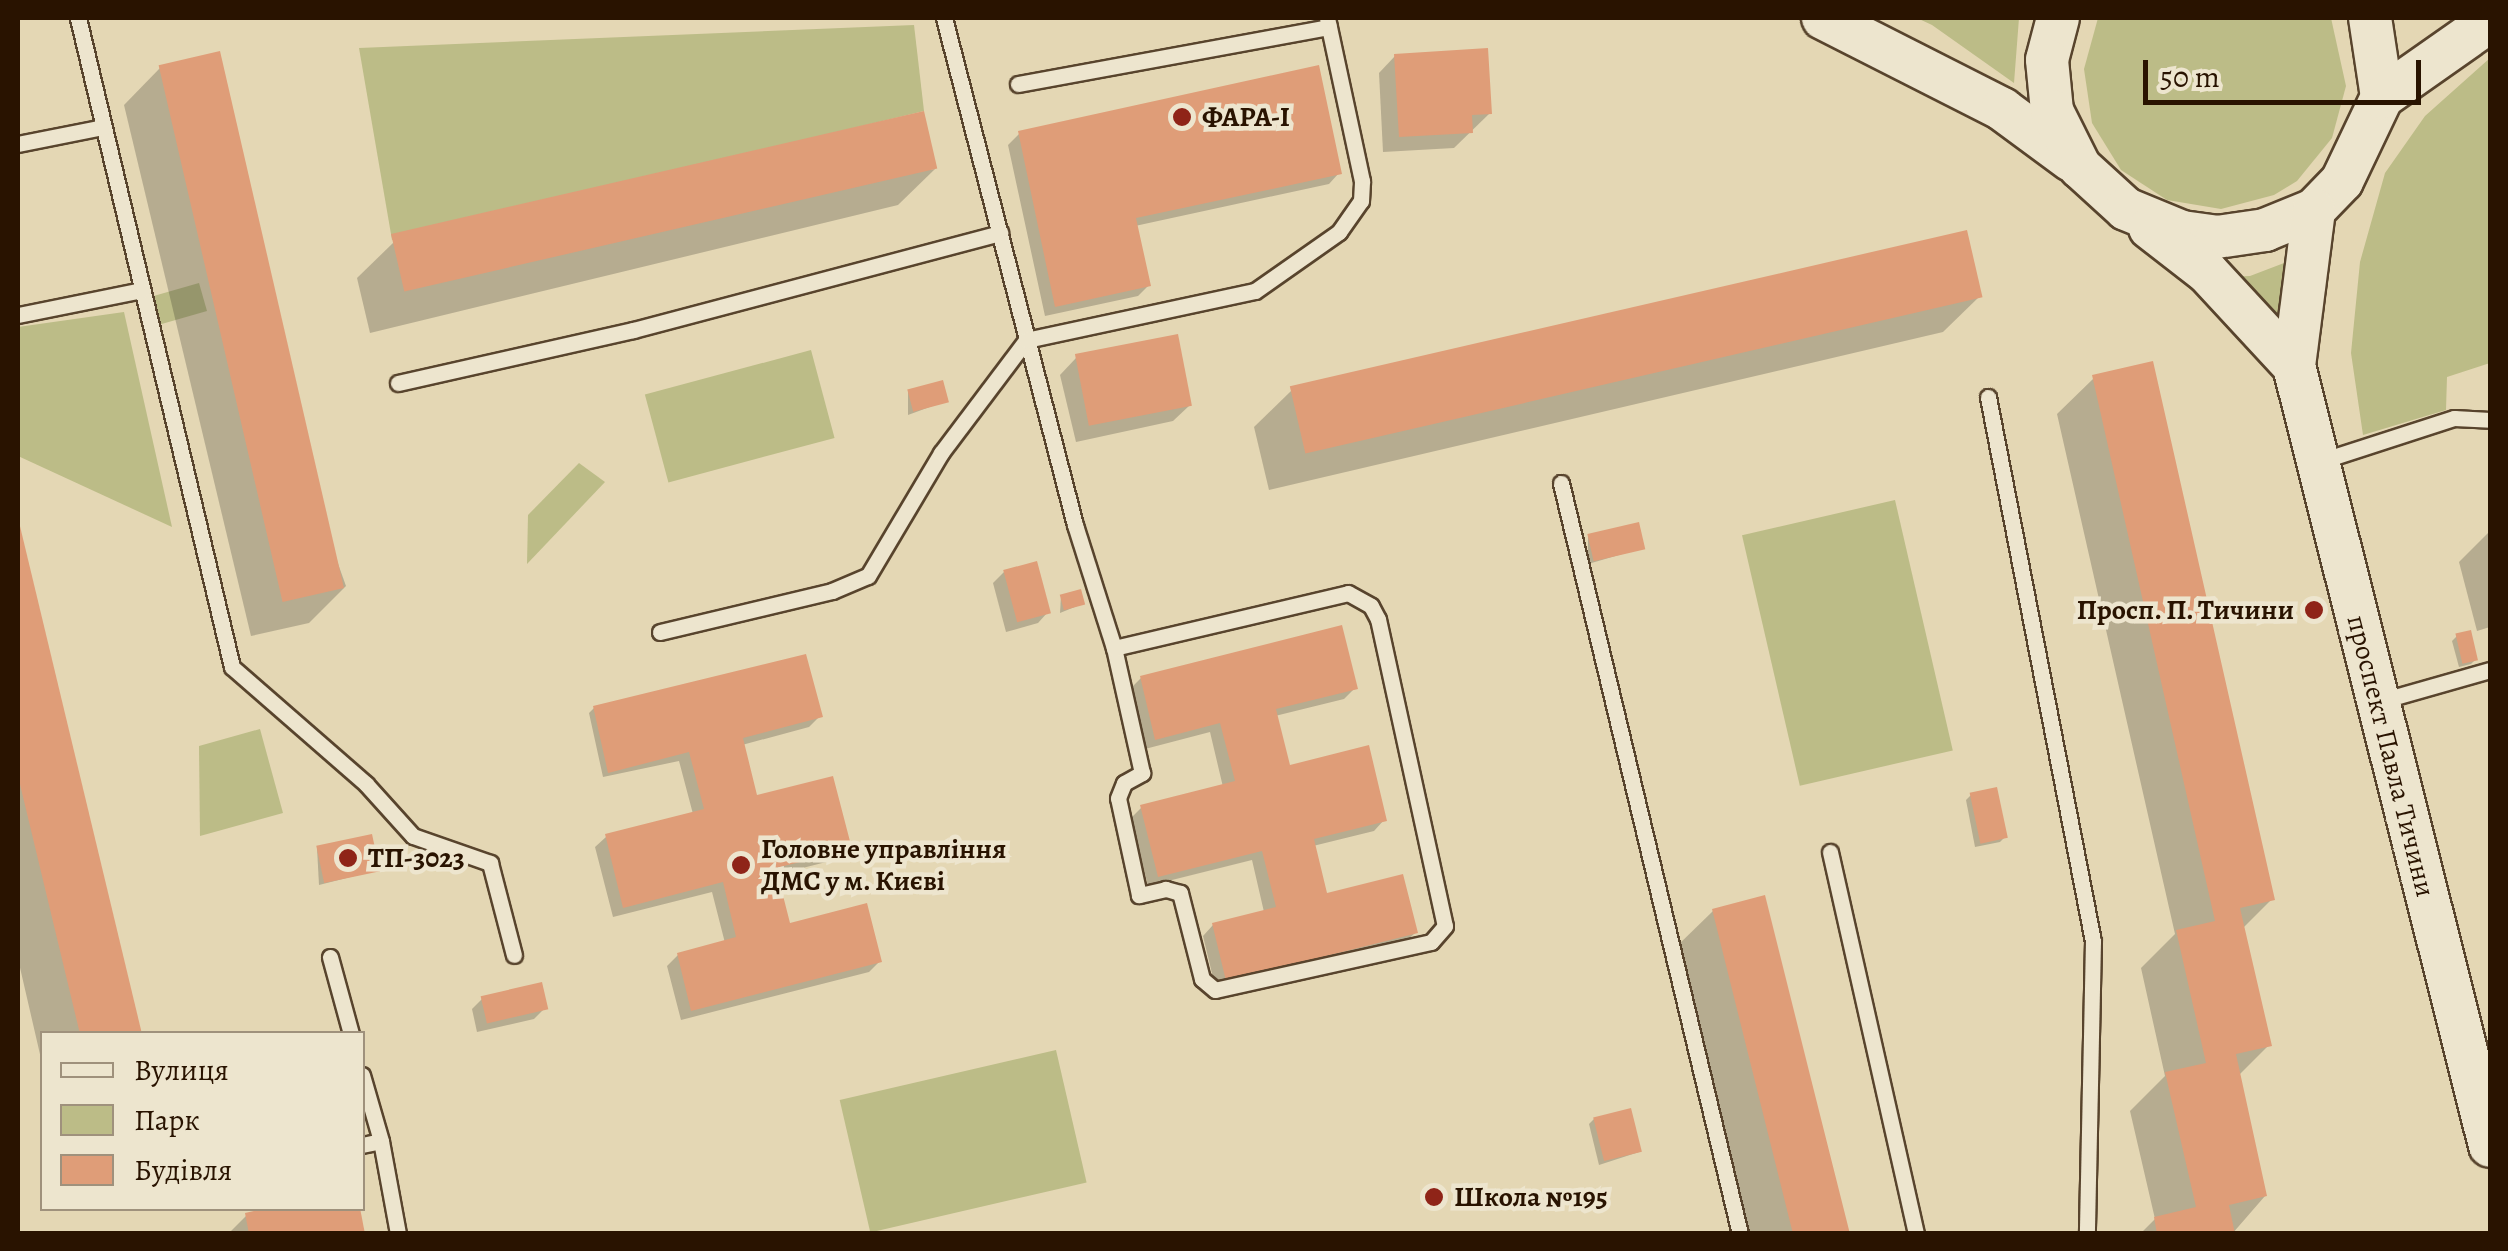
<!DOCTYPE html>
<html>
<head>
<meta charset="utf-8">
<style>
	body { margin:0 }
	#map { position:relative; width:2508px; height:1251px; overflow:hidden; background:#e4d7b4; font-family:Alegreya,serif }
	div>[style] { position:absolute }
	.green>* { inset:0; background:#bcbc87; transform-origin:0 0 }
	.shadow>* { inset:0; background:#0003 }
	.building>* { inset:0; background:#df9d78; transform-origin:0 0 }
	.roads { filter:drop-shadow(2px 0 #58442d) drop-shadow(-2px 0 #58442d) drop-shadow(0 2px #58442d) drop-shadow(0 -2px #58442d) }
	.lane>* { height:15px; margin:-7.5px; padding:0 7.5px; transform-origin:7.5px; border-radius:7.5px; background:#ede5ce }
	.secondary>* { height:42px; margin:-21px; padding:0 21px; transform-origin:21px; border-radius:21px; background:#ede5ce }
	.dots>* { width:28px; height:28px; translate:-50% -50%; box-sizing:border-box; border:5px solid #ede5ce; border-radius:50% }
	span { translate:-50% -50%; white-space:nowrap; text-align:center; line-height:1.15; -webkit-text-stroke:9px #ede5ce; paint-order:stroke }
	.poi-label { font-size:28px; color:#291300; font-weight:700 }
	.left { translate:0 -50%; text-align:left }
	.right { translate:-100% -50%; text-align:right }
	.street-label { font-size:28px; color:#291300 }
	.frame { position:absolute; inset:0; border:20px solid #291300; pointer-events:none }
	.legend { position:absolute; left:40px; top:1031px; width:325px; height:180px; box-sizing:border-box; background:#ede5ce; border:2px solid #9f917c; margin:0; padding:12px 18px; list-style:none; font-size:30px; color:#291300 }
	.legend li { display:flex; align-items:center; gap:20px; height:50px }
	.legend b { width:50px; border:2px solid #9f917c }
	.scale { position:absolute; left:2143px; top:60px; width:278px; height:45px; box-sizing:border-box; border:5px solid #291300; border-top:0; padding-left:12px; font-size:30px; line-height:35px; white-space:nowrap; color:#291300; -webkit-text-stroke:8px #ede5ce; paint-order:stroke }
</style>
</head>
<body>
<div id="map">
	<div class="green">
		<i style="clip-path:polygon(1917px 18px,2019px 18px,2014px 83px,1932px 25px)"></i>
		<i style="clip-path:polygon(2098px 18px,2331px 18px,2346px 86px,2332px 138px,2297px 181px,2274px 195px,2221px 209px,2167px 200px,2121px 170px,2092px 123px,2084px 69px)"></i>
		<i style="clip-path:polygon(914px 25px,924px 111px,392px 240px,359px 48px)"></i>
		<i style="clip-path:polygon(2490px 58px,2490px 363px,2447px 377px,2446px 410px,2363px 435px,2351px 353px,2360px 262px,2385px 173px,2425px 116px)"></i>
		<i style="clip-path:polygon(2289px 261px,2289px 349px,2224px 277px,2250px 276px)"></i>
		<i style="left:199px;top:283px;width:29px;height:49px;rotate:74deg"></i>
		<i style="clip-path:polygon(124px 312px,172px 527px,18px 456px,18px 327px)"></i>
		<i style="left:811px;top:350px;width:91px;height:172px;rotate:75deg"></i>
		<i style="clip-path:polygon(579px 463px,605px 482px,527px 564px,528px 515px)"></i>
		<i style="left:1895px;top:500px;width:257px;height:157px;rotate:77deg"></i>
		<i style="clip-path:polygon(260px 729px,283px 813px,200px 836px,199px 746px)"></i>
		<i style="left:1056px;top:1050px;width:136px;height:222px;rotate:77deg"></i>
	</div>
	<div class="shadow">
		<i style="clip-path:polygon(1395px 56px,1490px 113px,1454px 148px,1383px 152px,1379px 73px)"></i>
		<i style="clip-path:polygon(160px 68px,346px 586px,309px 623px,251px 636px,124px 105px)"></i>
		<i style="clip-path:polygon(1019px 134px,1339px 173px,1329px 184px,1135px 226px,1149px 285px,1138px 296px,1045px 316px,1008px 145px)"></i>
		<i style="clip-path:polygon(935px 169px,898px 205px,370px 333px,357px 278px,394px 242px)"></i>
		<i style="clip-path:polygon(1980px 296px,1943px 332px,1269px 490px,1254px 427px,1291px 391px)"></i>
		<i style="clip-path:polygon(1076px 358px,1190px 405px,1173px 421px,1076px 442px,1060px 375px)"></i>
		<i style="clip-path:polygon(2094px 378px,2272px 899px,2242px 929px,2269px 1045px,2238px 1076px,2265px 1196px,2232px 1234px,2140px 1234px,2155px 1219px,2130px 1111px,2165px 1076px,2141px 968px,2175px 934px,2057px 414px)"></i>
		<i style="clip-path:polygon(908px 392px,946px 401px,908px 415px)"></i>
		<i style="clip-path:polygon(18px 527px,140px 1034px,42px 1034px,42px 1063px,18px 959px)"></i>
		<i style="clip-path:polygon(2490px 531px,2490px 627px,2477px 631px,2459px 562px)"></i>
		<i style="clip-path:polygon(1588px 535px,1643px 548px,1588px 564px)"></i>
		<i style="clip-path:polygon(1004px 572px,1048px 612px,1038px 623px,1006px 632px,993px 583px)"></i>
		<i style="clip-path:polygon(1061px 596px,1082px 604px,1060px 613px)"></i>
		<i style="clip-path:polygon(2457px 636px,2476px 659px,2471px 664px,2459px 667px,2452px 641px)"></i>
		<i style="clip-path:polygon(1141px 678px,1355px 688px,1344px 699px,1275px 716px,1288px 768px,1384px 820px,1374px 831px,1313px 846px,1326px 896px,1415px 933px,1404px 943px,1216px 990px,1203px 936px,1213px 925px,1264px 912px,1252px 860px,1148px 886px,1131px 818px,1142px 807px,1223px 787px,1210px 732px,1145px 749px,1130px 689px)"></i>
		<i style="clip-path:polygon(594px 708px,820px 716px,809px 727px,742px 745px,755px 798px,849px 848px,838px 859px,775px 875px,788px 926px,880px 961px,869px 972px,681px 1020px,667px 966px,678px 955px,725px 943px,712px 892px,613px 917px,595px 847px,606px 837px,693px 814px,679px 761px,603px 777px,589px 713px)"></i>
		<i style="clip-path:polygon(1971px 795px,2005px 837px,2000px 842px,1975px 847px,1966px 800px)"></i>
		<i style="clip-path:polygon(317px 848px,378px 870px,319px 885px)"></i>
		<i style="clip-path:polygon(1713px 911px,1847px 1234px,1748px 1234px,1676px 947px)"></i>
		<i style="clip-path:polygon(483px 998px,545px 1008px,534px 1019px,477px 1032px,472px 1009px)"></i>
		<i style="clip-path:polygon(1594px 1119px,1639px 1152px,1599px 1165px,1589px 1124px)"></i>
		<i style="clip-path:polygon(247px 1215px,362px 1234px,228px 1234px)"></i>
	</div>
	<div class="building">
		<i style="clip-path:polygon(1488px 48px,1492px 114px,1472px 115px,1473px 133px,1399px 137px,1394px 54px)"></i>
		<i style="left:220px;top:51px;width:551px;height:63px;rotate:77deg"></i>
		<i style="clip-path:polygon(1319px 65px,1342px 174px,1136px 218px,1151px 286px,1055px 307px,1018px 131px)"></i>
		<i style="left:924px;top:111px;width:59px;height:547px;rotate:77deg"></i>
		<i style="left:1967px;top:230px;width:69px;height:695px;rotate:77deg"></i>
		<i style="left:1178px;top:334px;width:73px;height:105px;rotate:79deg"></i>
		<i style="clip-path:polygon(2153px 361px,2275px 900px,2240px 908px,2272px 1046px,2236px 1054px,2267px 1196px,2229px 1205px,2235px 1234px,2157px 1234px,2154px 1217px,2196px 1207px,2165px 1072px,2206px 1063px,2176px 930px,2215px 921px,2092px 375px)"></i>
		<i style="left:943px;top:380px;width:23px;height:37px;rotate:75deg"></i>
		<i style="clip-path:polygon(18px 522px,19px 522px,142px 1034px,80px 1034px,18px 776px)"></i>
		<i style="left:1639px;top:522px;width:28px;height:53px;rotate:77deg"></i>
		<i style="left:1037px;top:561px;width:54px;height:35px;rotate:75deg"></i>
		<i style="left:1081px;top:589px;width:16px;height:22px;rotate:75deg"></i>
		<i style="clip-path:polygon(1342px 625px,1358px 689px,1276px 709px,1290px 765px,1369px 745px,1387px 821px,1314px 839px,1327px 893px,1403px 874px,1418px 933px,1226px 981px,1212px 923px,1276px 907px,1262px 851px,1158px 877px,1140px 805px,1235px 781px,1220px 723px,1155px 740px,1140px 676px)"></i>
		<i style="left:2471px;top:630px;width:31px;height:16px;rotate:77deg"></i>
		<i style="clip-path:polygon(806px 654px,823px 717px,743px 738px,757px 795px,833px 776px,852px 849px,776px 868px,790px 923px,867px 903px,882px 962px,691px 1011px,677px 953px,736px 937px,723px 882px,623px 908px,605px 834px,704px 809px,689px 752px,608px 773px,593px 706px)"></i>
		<i style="left:1997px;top:787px;width:52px;height:28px;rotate:78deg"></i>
		<i style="left:372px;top:834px;width:38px;height:57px;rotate:78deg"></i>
		<i style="clip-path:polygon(1765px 895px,1811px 1079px,1850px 1234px,1793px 1234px,1712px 909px)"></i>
		<i style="left:542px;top:982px;width:28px;height:63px;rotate:77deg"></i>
		<i style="left:1631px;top:1108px;width:45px;height:39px;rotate:76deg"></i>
		<i style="clip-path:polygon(267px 1208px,360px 1208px,365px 1234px,249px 1234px,245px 1213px)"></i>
	</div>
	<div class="roads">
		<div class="lane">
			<i style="left:78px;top:18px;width:667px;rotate:76.65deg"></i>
			<i style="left:232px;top:667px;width:178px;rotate:41.1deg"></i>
			<i style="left:366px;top:784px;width:70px;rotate:47.9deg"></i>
			<i style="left:413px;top:836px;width:82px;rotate:19.3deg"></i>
			<i style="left:490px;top:863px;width:95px;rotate:75.4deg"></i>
			<i style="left:944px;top:18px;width:524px;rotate:75.51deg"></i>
			<i style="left:1075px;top:525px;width:129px;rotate:72.4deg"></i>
			<i style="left:1018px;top:84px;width:316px;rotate:-10.4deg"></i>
			<i style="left:18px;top:144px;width:87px;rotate:-11.3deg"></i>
			<i style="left:18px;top:315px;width:126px;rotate:-11.4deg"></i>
			<i style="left:398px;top:383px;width:241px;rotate:-12.7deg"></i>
			<i style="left:633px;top:330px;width:380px;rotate:-14.8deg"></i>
			<i style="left:1988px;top:397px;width:554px;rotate:79.08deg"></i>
			<i style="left:2093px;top:941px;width:293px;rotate:91.2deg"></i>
			<i style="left:2321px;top:461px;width:140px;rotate:-17.9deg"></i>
			<i style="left:2454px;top:418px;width:36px;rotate:3deg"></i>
			<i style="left:1561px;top:483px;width:772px;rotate:76.59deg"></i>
			<i style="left:1348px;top:593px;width:26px;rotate:29deg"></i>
			<i style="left:1371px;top:606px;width:15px;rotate:62deg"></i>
			<i style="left:1378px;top:619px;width:314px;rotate:77.7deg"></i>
			<i style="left:1445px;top:926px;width:21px;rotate:131deg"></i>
			<i style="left:1431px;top:942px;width:221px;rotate:167.5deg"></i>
			<i style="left:1215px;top:990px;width:17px;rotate:-140deg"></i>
			<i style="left:1202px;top:979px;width:89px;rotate:-104.3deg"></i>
			<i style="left:1180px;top:893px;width:15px;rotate:-164deg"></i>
			<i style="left:1166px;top:889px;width:28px;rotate:167deg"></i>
			<i style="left:1139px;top:895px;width:99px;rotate:-102.2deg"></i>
			<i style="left:1118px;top:798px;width:16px;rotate:-68deg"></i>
			<i style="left:1124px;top:783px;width:21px;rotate:-29deg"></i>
			<i style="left:1142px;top:773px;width:128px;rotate:-102.6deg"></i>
			<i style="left:1114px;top:648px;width:240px;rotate:-13.2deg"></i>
			<i style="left:660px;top:632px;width:177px;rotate:-13.4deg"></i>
			<i style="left:832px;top:591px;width:39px;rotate:-23deg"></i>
			<i style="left:868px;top:576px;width:143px;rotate:-59.3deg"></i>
			<i style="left:941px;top:453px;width:141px;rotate:-53deg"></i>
			<i style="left:1026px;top:340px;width:234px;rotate:-12.1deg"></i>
			<i style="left:1255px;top:291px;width:103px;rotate:-35.1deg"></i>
			<i style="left:1339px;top:232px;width:38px;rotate:-55deg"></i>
			<i style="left:1361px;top:201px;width:20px;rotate:-87deg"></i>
			<i style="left:1362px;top:181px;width:167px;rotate:-102.1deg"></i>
			<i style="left:2381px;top:701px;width:113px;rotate:-15.9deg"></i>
			<i style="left:1830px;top:852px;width:392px;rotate:77.3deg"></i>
			<i style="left:330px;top:957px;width:80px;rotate:74.7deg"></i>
			<i style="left:362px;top:1075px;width:69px;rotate:73.9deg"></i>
			<i style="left:362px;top:1145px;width:19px;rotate:-12deg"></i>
			<i style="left:381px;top:1141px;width:95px;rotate:79.6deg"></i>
		</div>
		<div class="secondary">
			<i style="left:1823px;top:18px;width:201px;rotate:26.9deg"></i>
			<i style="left:2002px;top:109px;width:86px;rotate:36.5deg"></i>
			<i style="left:2058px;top:18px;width:43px;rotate:104.7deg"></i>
			<i style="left:2047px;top:60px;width:51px;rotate:84.4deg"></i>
			<i style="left:2052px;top:111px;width:63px;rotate:63.4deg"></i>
			<i style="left:2080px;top:167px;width:62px;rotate:42.4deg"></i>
			<i style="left:2126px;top:209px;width:61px;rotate:22.3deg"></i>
			<i style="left:2182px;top:232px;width:35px;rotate:8deg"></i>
			<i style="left:2217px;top:237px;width:49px;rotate:-8.3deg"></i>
			<i style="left:2265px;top:230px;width:53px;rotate:-22.2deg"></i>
			<i style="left:2314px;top:210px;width:40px;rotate:-46deg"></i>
			<i style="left:2342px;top:181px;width:93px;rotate:-64.5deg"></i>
			<i style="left:2382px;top:97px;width:80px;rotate:-98.6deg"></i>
			<i style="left:2382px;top:97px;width:132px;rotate:-35.1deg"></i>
			<i style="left:2314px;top:210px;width:157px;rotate:97.3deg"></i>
			<i style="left:2294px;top:366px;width:804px;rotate:75.89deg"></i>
			<i style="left:2150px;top:228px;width:72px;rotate:37.7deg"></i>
			<i style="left:2207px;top:272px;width:128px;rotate:47.2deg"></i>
		</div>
	</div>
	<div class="dots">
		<i style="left:1182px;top:117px;background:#8f2418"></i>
		<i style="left:2314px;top:610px;background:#8f2418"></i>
		<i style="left:348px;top:858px;background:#8f2418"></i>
		<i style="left:741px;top:865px;background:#8f2418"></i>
		<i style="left:1434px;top:1197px;background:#8f2418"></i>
	</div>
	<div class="poi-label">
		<span class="left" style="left:1202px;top:117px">ФАРА-І</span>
		<span class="right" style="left:2294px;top:610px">Просп. П. Тичини</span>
		<span class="left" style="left:761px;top:865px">Головне управління<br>ДМС у м. Києві</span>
		<span class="left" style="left:368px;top:858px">ТП-3023</span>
		<span class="left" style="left:1454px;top:1197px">Школа №195</span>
	</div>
	<div class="street-label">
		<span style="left:2391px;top:756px;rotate:76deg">проспект Павла Тичини</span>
	</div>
	<div class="frame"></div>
	<ul class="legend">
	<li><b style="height:12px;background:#ede5ce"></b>Вулиця</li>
	<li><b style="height:28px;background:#bcbc87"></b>Парк</li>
	<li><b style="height:28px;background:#df9d78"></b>Будівля</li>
	</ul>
	<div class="scale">50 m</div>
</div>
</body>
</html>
